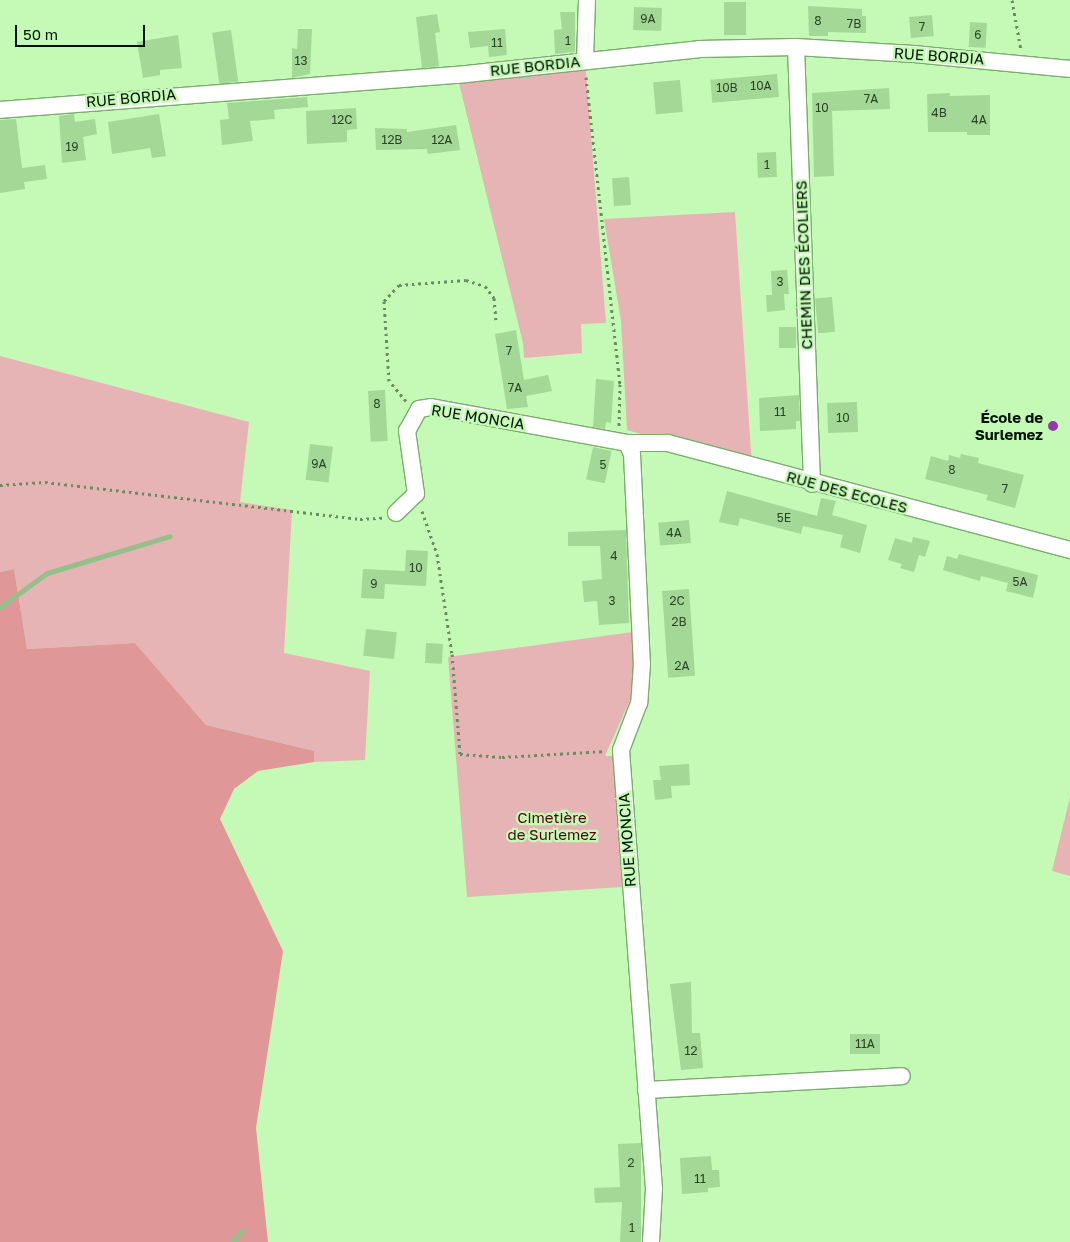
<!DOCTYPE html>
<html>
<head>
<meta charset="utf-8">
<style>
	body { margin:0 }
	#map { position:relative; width:1070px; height:1242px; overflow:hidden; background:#c4fab6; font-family:"Golos Text",sans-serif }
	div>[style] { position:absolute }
	.green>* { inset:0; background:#e6b4b4 }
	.forest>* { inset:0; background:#df9797 }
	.stream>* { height:5px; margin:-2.5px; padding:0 2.5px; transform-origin:2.5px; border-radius:2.5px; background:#95c08a }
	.building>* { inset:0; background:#a3d896; transform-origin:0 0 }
	.path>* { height:3px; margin-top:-1.5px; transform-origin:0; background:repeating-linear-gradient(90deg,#688c60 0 2.5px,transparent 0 6.5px) }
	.roads { filter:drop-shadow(1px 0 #7aad6d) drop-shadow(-1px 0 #7aad6d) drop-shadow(0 1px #7aad6d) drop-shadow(0 -1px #7aad6d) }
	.minor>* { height:16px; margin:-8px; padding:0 8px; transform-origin:8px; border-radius:8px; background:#fff }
	.dots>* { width:14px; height:14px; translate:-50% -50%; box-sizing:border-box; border:2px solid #c4fab6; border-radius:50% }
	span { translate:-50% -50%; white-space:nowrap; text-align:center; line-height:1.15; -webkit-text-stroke:4.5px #c4fab6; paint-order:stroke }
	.number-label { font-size:12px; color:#2a4326 }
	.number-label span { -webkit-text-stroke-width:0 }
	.street-label { font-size:15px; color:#011100 }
	.poi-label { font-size:15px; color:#011100; font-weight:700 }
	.right { translate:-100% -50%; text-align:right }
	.park-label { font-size:15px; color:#580011 }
	.scale { position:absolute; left:15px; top:25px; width:130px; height:22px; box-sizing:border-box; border:2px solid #011100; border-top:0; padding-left:6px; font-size:15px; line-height:18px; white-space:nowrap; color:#011100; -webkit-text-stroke:4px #c4fab6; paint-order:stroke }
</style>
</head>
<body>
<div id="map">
	<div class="green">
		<i style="clip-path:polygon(585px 60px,606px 323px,581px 324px,582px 353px,524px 358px,523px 343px,457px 75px)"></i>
		<i style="clip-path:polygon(735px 212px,752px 467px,627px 430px,621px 321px,604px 219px)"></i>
		<i style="clip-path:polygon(0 356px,249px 422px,240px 502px,292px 510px,284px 653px,370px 671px,365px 760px,314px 762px,314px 751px,206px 725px,135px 643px,27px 649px,14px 569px,0 572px)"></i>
		<i style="clip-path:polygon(640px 631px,630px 700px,605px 756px,614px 756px,623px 887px,467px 897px,448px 657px)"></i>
		<i style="clip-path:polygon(1070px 797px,1070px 876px,1052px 871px)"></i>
	</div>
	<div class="forest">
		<i style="clip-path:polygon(14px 569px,27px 649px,135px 643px,206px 725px,314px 751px,314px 762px,258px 771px,234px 789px,220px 819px,283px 951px,256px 1128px,268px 1242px,0 1242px,0 572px)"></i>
	</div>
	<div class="stream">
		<i style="left:0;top:607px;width:58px;rotate:-35.9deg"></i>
		<i style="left:47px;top:573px;width:128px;rotate:-16.7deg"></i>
		<i style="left:232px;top:1242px;width:15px;rotate:-48deg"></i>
	</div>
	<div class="building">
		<i style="left:724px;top:2px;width:22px;height:33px"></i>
		<i style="clip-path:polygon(808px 6px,862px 9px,862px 16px,866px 16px,866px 33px,828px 32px,828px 36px,809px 36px)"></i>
		<i style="left:634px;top:7px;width:28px;height:23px;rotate:2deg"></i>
		<i style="clip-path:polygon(560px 12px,575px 12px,575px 52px,555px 54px,554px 30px,562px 29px)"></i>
		<i style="clip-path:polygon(437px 14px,440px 32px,435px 33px,439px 66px,422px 68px,416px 17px)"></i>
		<i style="left:932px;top:15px;width:21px;height:23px;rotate:85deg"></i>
		<i style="left:970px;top:22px;width:17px;height:25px;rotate:3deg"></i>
		<i style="clip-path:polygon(298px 29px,312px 29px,310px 74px,292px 78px,292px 48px,297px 49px)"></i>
		<i style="clip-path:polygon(505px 29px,507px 55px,489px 57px,488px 46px,470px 48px,468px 32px)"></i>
		<i style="left:231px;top:30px;width:52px;height:19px;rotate:82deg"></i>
		<i style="clip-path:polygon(178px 35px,182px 68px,160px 70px,160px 75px,143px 78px,137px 42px)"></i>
		<i style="left:777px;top:74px;width:23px;height:67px;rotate:85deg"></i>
		<i style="left:680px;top:80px;width:32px;height:27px;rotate:85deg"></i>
		<i style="clip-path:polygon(889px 88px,890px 109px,832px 111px,834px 176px,814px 177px,812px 93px)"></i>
		<i style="clip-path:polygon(950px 93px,950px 96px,990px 95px,990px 135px,967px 135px,967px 132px,928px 132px,927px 94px)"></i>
		<i style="clip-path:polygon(307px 97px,308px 107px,274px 110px,275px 119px,250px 121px,253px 141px,222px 145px,220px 120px,229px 119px,227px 103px)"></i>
		<i style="clip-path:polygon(356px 108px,357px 129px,347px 130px,347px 142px,307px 144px,306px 111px)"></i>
		<i style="clip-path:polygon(74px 114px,75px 122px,95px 119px,97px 134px,83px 137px,86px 160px,62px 163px,59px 116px)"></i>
		<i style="clip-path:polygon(159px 114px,166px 156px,152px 158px,150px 148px,112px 154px,108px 122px)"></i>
		<i style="clip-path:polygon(16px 119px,22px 168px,45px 165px,47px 179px,24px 182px,25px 189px,0 193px,0 120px)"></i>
		<i style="clip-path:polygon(456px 125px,460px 150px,428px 154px,427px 149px,376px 150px,375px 128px,407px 129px,407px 132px)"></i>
		<i style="left:776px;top:152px;width:25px;height:19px;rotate:88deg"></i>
		<i style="left:629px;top:177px;width:28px;height:17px;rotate:86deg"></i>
		<i style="clip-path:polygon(787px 270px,789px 294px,784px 294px,785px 310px,767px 312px,766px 295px,772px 295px,771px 271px)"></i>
		<i style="left:832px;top:297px;width:35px;height:17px;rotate:85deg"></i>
		<i style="left:779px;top:327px;width:17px;height:21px"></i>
		<i style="clip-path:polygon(516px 330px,524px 380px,548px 375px,552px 391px,526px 396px,528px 407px,507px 409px,495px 334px)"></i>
		<i style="clip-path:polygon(596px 379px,614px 381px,611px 423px,606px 422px,605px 429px,593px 427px)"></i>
		<i style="left:385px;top:390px;width:51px;height:17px;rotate:87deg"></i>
		<i style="clip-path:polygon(799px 395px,800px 421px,796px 421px,796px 429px,760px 431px,759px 398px)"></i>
		<i style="left:857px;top:402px;width:30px;height:30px;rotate:88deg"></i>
		<i style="left:310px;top:444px;width:23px;height:36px;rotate:7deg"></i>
		<i style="left:593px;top:447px;width:19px;height:33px;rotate:12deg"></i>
		<i style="clip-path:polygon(961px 454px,979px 458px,978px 463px,1024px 475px,1015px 508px,986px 500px,988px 495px,925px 479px,931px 456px,948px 461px,949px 455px,960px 458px)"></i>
		<i style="clip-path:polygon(727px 491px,817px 516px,821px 498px,836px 501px,832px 515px,867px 525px,860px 553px,840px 547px,843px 535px,803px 526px,801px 534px,740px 518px,738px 526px,719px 522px)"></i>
		<i style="left:689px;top:520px;width:23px;height:31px;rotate:85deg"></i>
		<i style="clip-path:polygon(626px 530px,629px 623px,599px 625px,597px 601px,584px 602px,582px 581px,602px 579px,600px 546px,568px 546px,568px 532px)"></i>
		<i style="clip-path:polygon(913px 537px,930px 541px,925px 557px,919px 555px,914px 572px,900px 568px,902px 564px,888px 560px,895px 538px,912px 543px)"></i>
		<i style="clip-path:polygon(406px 550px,428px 551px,426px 586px,385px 584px,384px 599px,361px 598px,363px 569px,405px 571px)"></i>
		<i style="clip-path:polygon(959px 554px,1038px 575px,1033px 598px,1006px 591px,1008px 583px,981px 576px,980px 581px,943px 570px,947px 556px,957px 559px)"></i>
		<i style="left:689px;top:589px;width:87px;height:27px;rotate:86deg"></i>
		<i style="left:366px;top:629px;width:31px;height:27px;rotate:6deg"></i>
		<i style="left:426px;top:643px;width:17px;height:20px;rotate:3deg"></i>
		<i style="clip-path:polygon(689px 764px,690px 785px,671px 786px,672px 798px,655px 800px,653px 780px,661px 780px,659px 766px)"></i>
		<i style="clip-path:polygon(691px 982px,692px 1033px,700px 1033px,703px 1068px,681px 1070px,670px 984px)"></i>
		<i style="left:850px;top:1034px;width:30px;height:20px"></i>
		<i style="clip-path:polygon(641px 1143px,641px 1242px,620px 1242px,622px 1202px,595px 1203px,594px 1188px,620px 1187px,618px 1144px)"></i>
		<i style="clip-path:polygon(711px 1156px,712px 1170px,719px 1170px,720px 1187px,708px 1188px,708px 1192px,682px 1194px,680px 1158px)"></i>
	</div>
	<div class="path">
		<i style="left:1012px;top:0;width:51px;rotate:79.8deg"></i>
		<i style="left:586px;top:77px;width:309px;rotate:83.7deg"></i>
		<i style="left:620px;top:384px;width:43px;rotate:91.3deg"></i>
		<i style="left:406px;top:401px;width:26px;rotate:-130deg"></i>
		<i style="left:389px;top:381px;width:80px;rotate:-93.6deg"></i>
		<i style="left:384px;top:301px;width:22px;rotate:-47deg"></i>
		<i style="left:399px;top:285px;width:67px;rotate:-4.3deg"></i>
		<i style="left:466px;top:280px;width:20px;rotate:18deg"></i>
		<i style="left:485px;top:286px;width:15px;rotate:53deg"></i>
		<i style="left:494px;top:298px;width:22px;rotate:85deg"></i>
		<i style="left:0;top:485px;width:45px;rotate:-3.8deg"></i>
		<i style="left:45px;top:482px;width:317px;rotate:6.7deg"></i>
		<i style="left:360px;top:519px;width:22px;rotate:-3deg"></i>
		<i style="left:422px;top:511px;width:46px;rotate:70.8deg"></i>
		<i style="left:437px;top:554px;width:101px;rotate:81.5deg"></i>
		<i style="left:452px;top:654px;width:100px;rotate:85.4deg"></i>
		<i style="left:460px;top:754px;width:42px;rotate:4.1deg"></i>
		<i style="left:502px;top:757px;width:104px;rotate:-3.3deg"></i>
	</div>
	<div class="roads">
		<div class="minor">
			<i style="left:796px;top:47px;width:437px;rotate:87.9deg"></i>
			<i style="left:585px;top:60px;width:60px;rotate:-88.1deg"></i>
			<i style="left:0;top:110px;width:458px;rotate:-4.4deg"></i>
			<i style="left:457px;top:75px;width:243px;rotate:-6.1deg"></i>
			<i style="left:699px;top:49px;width:97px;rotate:-1.2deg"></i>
			<i style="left:796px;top:47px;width:118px;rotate:3.4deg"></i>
			<i style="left:914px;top:54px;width:157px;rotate:5.5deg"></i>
			<i style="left:627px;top:443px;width:12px;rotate:66deg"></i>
			<i style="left:632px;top:454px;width:210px;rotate:87.3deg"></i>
			<i style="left:642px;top:664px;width:39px;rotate:94deg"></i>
			<i style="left:639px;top:703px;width:50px;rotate:111deg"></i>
			<i style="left:621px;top:750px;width:439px;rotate:85.7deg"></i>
			<i style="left:654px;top:1188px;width:54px;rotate:93.2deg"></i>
			<i style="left:396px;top:513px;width:28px;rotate:-44deg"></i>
			<i style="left:416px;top:494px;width:64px;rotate:-98.1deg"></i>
			<i style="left:407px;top:431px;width:25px;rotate:-61deg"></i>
			<i style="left:419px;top:409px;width:12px;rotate:-9deg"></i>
			<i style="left:431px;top:407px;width:199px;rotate:10.4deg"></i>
			<i style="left:627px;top:443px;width:41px"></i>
			<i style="left:668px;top:443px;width:416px;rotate:14.9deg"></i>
			<i style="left:646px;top:1090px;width:256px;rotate:-3.1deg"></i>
		</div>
	</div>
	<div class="dots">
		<i style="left:1053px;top:426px;background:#933ba8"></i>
	</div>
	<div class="number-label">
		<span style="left:648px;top:19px">9A</span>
		<span style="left:818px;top:21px">8</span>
		<span style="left:854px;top:24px">7B</span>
		<span style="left:922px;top:27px">7</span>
		<span style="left:978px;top:35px">6</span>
		<span style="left:568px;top:41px">1</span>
		<span style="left:497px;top:43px">11</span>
		<span style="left:301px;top:61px">13</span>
		<span style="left:761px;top:86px">10A</span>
		<span style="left:727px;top:88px">10B</span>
		<span style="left:871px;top:99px">7A</span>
		<span style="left:822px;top:108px">10</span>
		<span style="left:939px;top:113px">4B</span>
		<span style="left:342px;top:120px">12C</span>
		<span style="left:979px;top:120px">4A</span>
		<span style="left:392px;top:140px">12B</span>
		<span style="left:442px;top:140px">12A</span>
		<span style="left:72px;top:147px">19</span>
		<span style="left:767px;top:165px">1</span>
		<span style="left:780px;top:282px">3</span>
		<span style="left:509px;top:351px">7</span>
		<span style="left:515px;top:388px">7A</span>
		<span style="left:377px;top:404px">8</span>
		<span style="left:780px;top:412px">11</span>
		<span style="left:843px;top:418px">10</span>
		<span style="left:319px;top:464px">9A</span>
		<span style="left:603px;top:465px">5</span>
		<span style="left:952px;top:470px">8</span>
		<span style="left:1005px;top:489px">7</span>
		<span style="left:784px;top:518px">5E</span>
		<span style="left:674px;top:533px">4A</span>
		<span style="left:614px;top:556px">4</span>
		<span style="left:416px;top:568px">10</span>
		<span style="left:1020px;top:582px">5A</span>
		<span style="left:374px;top:584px">9</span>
		<span style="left:612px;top:601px">3</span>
		<span style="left:677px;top:601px">2C</span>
		<span style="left:679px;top:622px">2B</span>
		<span style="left:682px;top:666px">2A</span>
		<span style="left:865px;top:1044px">11A</span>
		<span style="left:691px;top:1051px">12</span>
		<span style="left:631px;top:1163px">2</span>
		<span style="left:700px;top:1179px">11</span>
		<span style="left:632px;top:1228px">1</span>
	</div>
	<div class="street-label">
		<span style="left:939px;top:56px;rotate:4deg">RUE BORDIA</span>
		<span style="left:535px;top:66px;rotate:-6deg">RUE BORDIA</span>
		<span style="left:131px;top:98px;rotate:-5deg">RUE BORDIA</span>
		<span style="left:804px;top:265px;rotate:-92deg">CHEMIN DES ÉCOLIERS</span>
		<span style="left:478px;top:417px;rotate:9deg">RUE MONCIA</span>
		<span style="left:847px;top:492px;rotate:15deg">RUE DES ECOLES</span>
		<span style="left:627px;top:840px;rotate:-94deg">RUE MONCIA</span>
	</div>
	<div class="poi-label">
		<span class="right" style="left:1043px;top:426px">École de<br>Surlemez</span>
	</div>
	<div class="park-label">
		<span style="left:552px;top:826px">Cimetière<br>de Surlemez</span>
	</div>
	<div class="scale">50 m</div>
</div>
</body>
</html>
